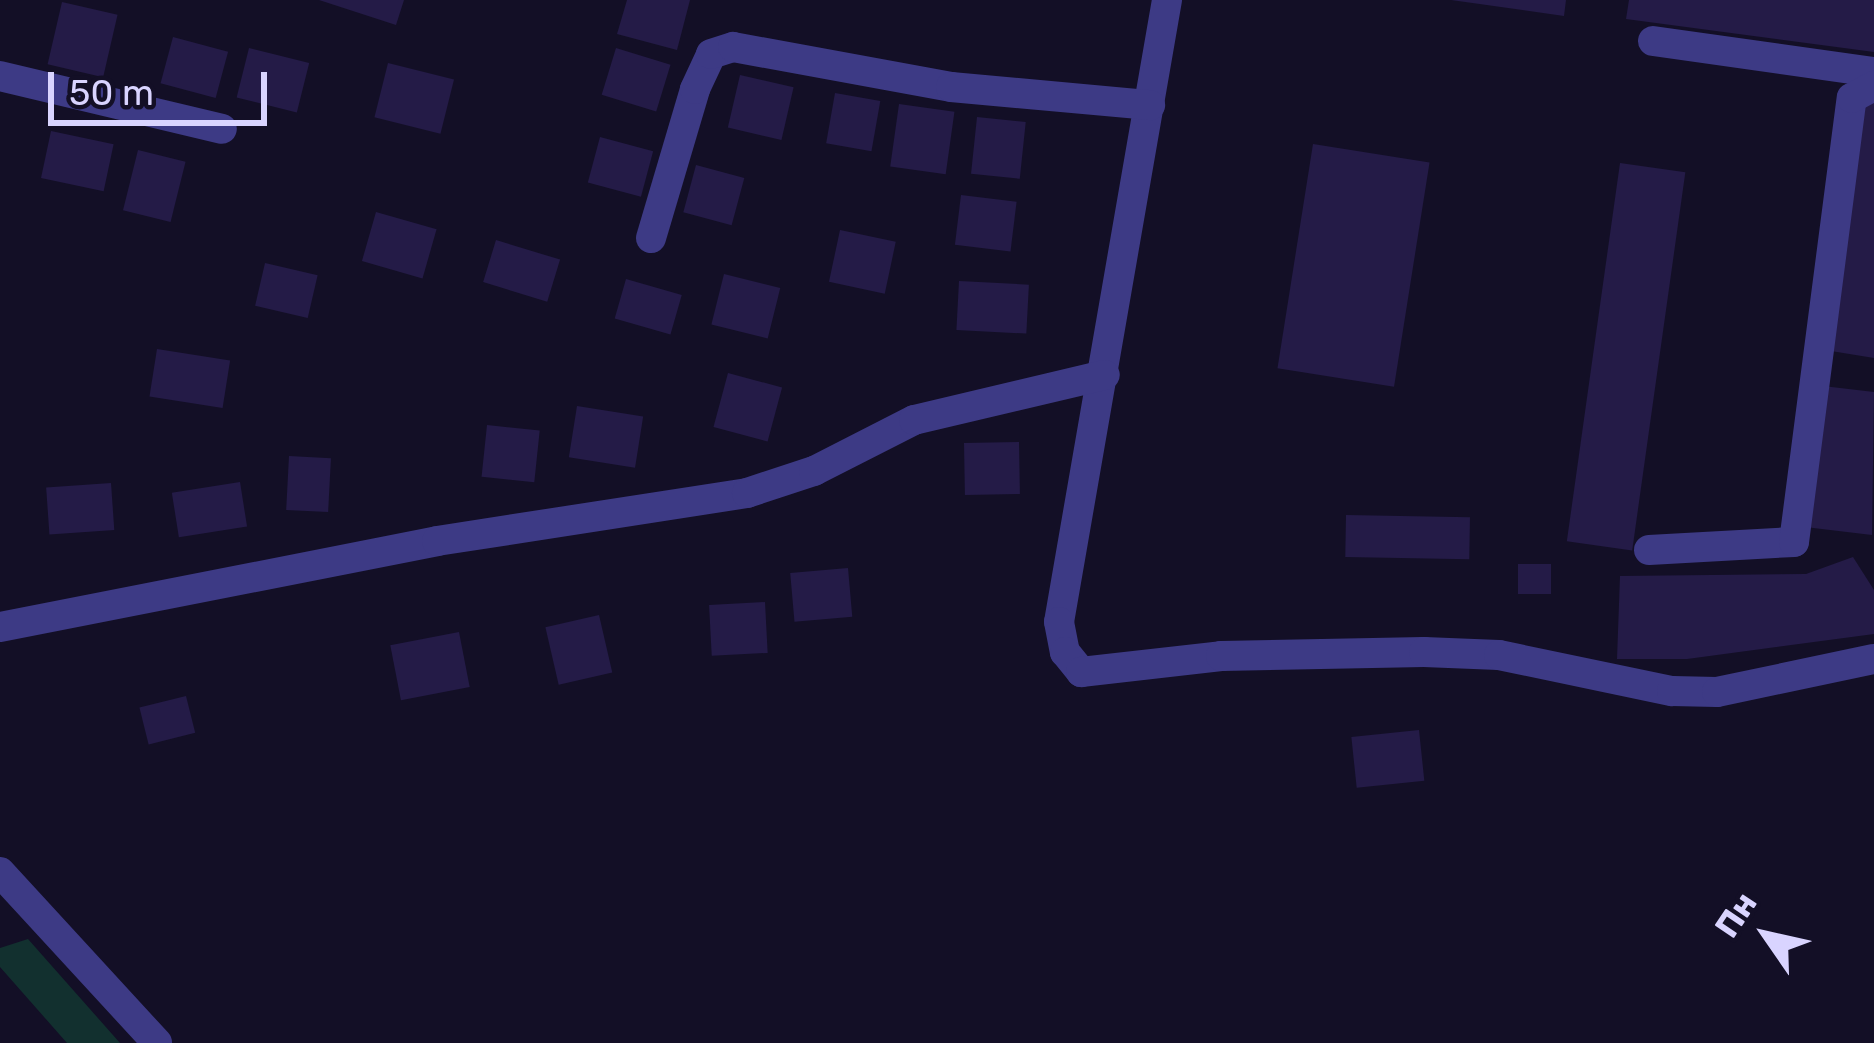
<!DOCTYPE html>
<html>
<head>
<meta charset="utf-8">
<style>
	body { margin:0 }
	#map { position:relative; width:1874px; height:1043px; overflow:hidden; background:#130f26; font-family:Rubik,sans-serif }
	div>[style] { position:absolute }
	.green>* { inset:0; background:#12302f }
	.building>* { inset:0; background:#241b47; transform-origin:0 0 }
	.minor>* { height:30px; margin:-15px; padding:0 15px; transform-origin:15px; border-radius:15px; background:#3d3a85 }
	span { translate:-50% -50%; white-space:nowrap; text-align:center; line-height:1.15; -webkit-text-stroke:9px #130f26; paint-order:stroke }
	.north { position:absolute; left:1706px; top:875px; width:120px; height:120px; -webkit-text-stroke:9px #130f26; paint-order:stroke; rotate:304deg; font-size:33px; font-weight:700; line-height:48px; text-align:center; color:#d9d4ff }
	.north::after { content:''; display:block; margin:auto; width:42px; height:54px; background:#d9d4ff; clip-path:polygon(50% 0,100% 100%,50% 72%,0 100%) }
	.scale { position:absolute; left:48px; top:72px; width:219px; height:54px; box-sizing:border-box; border:6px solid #d9d4ff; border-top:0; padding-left:15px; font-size:36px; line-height:42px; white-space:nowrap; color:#d9d4ff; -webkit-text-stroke:9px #130f26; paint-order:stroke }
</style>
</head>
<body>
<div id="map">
	<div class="green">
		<i style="clip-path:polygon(28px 939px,120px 1043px,67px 1043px,0 967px,0 948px)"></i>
	</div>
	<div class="building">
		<i style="clip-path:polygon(319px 0,404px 0,396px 25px)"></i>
		<i style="clip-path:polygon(627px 0,690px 0,677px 50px,617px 34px)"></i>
		<i style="clip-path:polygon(1451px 0,1566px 0,1564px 16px)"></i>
		<i style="clip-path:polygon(1629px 0,1874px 0,1874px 52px,1626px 19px)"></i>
		<i style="left:62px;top:2px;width:57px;height:64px;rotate:13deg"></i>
		<i style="left:173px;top:37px;width:57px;height:48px;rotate:15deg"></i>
		<i style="left:249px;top:48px;width:62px;height:51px;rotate:14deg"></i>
		<i style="left:616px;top:48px;width:57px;height:49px;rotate:17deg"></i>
		<i style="left:388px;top:63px;width:68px;height:56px;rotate:14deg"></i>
		<i style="left:740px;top:75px;width:55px;height:54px;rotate:13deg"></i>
		<i style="left:835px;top:93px;width:46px;height:51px;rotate:10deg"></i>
		<i style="clip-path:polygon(1866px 100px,1874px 101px,1874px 358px,1831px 351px)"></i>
		<i style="left:899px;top:104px;width:56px;height:63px;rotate:8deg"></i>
		<i style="left:977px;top:117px;width:49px;height:57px;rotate:6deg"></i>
		<i style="left:51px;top:131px;width:64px;height:48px;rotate:12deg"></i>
		<i style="left:600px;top:137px;width:55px;height:47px;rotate:15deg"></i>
		<i style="left:1313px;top:144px;width:118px;height:227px;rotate:9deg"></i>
		<i style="left:138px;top:150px;width:49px;height:62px;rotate:14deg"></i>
		<i style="left:1620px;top:163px;width:66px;height:382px;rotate:8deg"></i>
		<i style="left:696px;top:165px;width:50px;height:49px;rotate:15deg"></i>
		<i style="left:961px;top:195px;width:56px;height:50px;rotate:7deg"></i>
		<i style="left:376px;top:212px;width:63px;height:51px;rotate:16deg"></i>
		<i style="left:840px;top:230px;width:57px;height:53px;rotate:12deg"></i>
		<i style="left:496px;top:240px;width:67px;height:44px;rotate:17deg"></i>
		<i style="left:265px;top:263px;width:54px;height:44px;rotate:13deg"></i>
		<i style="left:724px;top:274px;width:58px;height:52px;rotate:14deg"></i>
		<i style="left:626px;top:279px;width:58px;height:41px;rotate:16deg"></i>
		<i style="left:959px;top:281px;width:70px;height:49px;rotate:3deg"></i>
		<i style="left:157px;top:349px;width:74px;height:48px;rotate:9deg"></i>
		<i style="left:728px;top:373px;width:56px;height:56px;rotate:15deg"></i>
		<i style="clip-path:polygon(1823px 386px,1874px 392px,1872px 535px,1805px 527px)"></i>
		<i style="left:577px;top:406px;width:67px;height:52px;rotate:9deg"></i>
		<i style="left:487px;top:425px;width:53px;height:52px;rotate:6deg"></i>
		<i style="left:1019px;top:442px;width:52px;height:55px;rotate:89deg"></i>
		<i style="left:289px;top:456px;width:42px;height:54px;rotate:3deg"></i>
		<i style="left:240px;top:482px;width:45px;height:69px;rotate:81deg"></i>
		<i style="left:111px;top:483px;width:47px;height:65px;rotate:86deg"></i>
		<i style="left:1346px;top:515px;width:124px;height:42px;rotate:1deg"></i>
		<i style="clip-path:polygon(1853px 557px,1874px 590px,1874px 634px,1687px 659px,1617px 659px,1620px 576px,1806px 574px)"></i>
		<i style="left:1518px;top:564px;width:33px;height:30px"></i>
		<i style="left:848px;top:568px;width:49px;height:58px;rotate:85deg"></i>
		<i style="left:765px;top:602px;width:51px;height:56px;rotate:87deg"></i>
		<i style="left:599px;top:615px;width:59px;height:55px;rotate:77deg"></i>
		<i style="left:459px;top:632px;width:56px;height:70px;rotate:79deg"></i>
		<i style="left:186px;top:696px;width:38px;height:48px;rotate:76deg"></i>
		<i style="left:1419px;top:730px;width:51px;height:68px;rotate:84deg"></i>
	</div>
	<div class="minor">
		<i style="left:1167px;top:0;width:631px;rotate:99.85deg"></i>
		<i style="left:1059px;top:622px;width:31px;rotate:79deg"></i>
		<i style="left:1065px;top:652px;width:26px;rotate:51deg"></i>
		<i style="left:1081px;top:672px;width:141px;rotate:-6.5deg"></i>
		<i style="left:1221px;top:656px;width:203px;rotate:-1.1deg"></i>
		<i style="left:1424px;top:652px;width:75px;rotate:2.3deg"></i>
		<i style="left:1499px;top:655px;width:177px;rotate:11.8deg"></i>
		<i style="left:1672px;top:691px;width:45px;rotate:1.3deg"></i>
		<i style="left:1717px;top:692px;width:160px;rotate:-11.9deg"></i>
		<i style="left:1653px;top:41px;width:223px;rotate:8deg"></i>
		<i style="left:0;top:76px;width:228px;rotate:13.4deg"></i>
		<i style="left:651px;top:238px;width:155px;rotate:-73.5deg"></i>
		<i style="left:695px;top:89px;width:38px;rotate:-65deg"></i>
		<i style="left:711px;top:54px;width:23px;rotate:-18deg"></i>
		<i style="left:733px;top:47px;width:222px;rotate:10.4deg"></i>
		<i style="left:951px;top:87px;width:200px;rotate:5.2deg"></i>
		<i style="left:1649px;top:550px;width:145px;rotate:-3.2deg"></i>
		<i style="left:1794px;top:542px;width:448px;rotate:-82.6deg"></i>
		<i style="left:1852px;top:98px;width:25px;rotate:-29deg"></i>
		<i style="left:0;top:627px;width:445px;rotate:-11.1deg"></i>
		<i style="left:437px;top:541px;width:314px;rotate:-8.8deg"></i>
		<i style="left:747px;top:493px;width:71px;rotate:-18.2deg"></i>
		<i style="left:814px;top:471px;width:112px;rotate:-27deg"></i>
		<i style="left:914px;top:420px;width:196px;rotate:-13.3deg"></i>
		<i style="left:0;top:872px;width:232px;rotate:47.4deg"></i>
	</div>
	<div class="north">Пн</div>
	<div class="scale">50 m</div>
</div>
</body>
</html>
